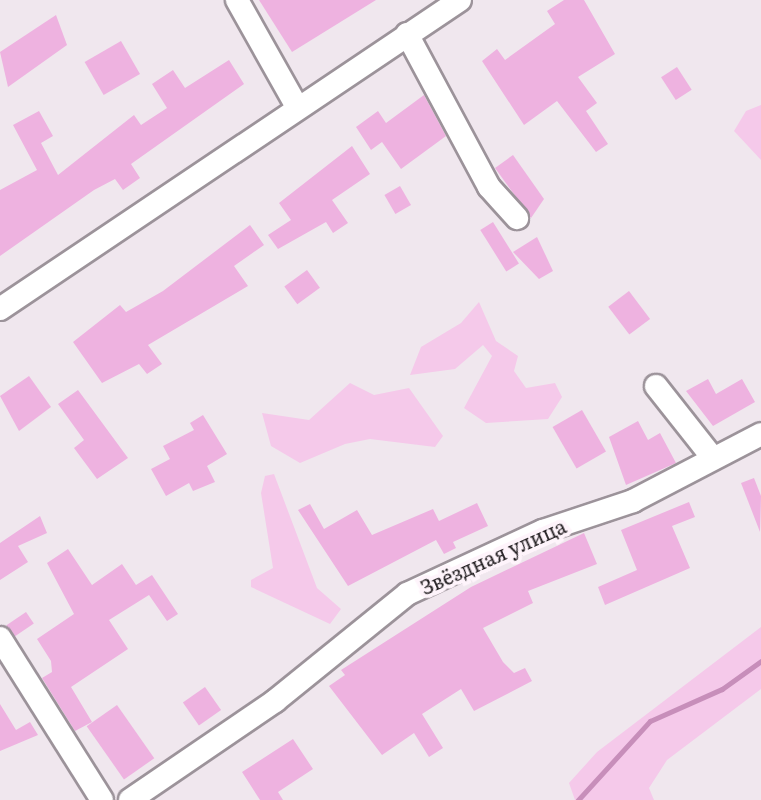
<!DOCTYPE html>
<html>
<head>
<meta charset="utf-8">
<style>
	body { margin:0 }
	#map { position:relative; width:761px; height:800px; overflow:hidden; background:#f0e7ee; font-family:Literata,serif }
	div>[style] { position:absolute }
	.green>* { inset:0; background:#f5c9ea }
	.stream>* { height:5px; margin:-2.5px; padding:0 2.5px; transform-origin:2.5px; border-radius:2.5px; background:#c78eba }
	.building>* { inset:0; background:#eeb2e0; transform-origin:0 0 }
	.roads { filter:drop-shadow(2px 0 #9c939a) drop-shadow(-2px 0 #9c939a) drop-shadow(0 2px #9c939a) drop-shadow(0 -2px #9c939a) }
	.minor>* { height:22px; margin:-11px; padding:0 11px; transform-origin:11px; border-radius:11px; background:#fff }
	span { translate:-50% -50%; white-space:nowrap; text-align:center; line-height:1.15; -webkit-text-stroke:8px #fef4fb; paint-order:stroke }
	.street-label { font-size:20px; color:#242023 }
</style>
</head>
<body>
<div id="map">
	<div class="green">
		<i style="clip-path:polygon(761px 105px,761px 160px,734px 131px,746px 111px)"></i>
		<i style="clip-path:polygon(479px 302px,496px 341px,518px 356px,514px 371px,526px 388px,555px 383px,562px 397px,548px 419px,486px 423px,464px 408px,492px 356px,483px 345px,455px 369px,410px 375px,421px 347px,461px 323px)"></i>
		<i style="clip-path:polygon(350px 383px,374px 395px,409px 388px,443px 436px,435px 447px,370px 439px,345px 444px,300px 463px,271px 446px,262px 413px,309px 420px)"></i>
		<i style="clip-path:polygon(274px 474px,317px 588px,341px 609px,330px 624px,251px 587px,251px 580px,273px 568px,261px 493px,265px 476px)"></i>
		<i style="clip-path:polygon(761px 627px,761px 689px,667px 760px,649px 788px,654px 800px,575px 800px,569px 783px,597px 752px)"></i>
	</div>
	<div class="stream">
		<i style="left:578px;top:800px;width:107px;rotate:-47.7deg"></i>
		<i style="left:650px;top:721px;width:79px;rotate:-24deg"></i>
		<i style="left:722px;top:689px;width:48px;rotate:-35.7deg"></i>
	</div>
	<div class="building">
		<i style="clip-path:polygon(259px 0,376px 0,292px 52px)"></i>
		<i style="clip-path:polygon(564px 0,584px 0,615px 54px,578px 77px,597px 103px,586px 111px,608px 144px,596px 152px,557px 101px,524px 125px,482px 61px,497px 49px,505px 60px,555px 24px,547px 11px)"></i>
		<i style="clip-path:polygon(56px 15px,67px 45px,8px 87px,0 52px)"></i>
		<i style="left:121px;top:41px;width:38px;height:42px;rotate:60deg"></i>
		<i style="clip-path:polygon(229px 60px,244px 84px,131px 164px,140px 178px,123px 190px,115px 179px,94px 190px,0 256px,0 190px,37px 170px,13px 125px,39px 111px,53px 136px,41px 143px,58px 175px,134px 115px,141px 125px,167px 108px,152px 84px,173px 70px,185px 88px)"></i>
		<i style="left:677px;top:67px;width:27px;height:19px;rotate:57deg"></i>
		<i style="clip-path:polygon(424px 95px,446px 136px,401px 169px,382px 142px,371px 150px,356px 127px,378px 111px,386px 123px)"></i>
		<i style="clip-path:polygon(352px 146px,370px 174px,332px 200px,348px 223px,333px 233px,326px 222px,278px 249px,268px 235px,291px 220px,279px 203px)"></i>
		<i style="clip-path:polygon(513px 155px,544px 199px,531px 218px,495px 168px)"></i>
		<i style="left:400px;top:186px;width:22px;height:18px;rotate:60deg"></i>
		<i style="left:493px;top:222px;width:49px;height:15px;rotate:58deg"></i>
		<i style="clip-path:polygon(250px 225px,264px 245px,234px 266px,248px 286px,148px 345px,162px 364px,147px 374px,139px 364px,102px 383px,73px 342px,120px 305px,126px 312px,163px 291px)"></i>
		<i style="clip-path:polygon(537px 237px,553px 271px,539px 279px,513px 252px)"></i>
		<i style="left:307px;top:270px;width:22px;height:28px;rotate:54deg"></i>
		<i style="left:629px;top:291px;width:35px;height:26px;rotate:53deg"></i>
		<i style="clip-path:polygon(29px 376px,51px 407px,19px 431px,0 396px)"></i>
		<i style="clip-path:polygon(708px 379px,716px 394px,742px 379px,755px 402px,713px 426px,686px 391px)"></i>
		<i style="clip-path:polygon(78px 390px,128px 458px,97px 479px,74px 448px,84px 440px,58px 404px)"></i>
		<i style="left:582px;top:410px;width:48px;height:34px;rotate:60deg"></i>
		<i style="clip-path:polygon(203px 415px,227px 454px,207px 466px,215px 482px,193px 491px,189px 483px,166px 496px,151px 469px,170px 459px,163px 446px,194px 430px,190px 423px)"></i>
		<i style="clip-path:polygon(638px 421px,648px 440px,660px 433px,676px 463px,626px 485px,609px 437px)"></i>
		<i style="clip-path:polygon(754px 478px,761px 496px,760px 532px,741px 483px)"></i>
		<i style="clip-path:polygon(689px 502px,695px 517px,672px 526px,690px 568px,605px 605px,598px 587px,637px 570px,621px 530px)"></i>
		<i style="clip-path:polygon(477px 503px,488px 526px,453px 542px,456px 548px,444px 554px,436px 540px,348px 586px,298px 510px,310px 504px,324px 529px,357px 510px,372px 535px,433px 509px,439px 521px)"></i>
		<i style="clip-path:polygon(40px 516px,47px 533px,18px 546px,28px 562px,0 580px,0 543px)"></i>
		<i style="clip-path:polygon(584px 533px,597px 564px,528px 591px,533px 603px,483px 628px,503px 662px,514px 673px,525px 668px,532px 681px,474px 711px,461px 689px,422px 714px,443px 748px,429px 757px,414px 733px,382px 755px,329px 686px,345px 675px,341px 670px,471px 587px)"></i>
		<i style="clip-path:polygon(68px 549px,92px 585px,122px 564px,136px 585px,152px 575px,178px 614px,167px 621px,149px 595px,109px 620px,128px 649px,71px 687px,92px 722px,75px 731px,42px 678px,52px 672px,51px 661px,37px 639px,74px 614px,47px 563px)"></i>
		<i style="left:26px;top:612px;width:14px;height:24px;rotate:56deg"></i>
		<i style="left:205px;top:687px;width:28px;height:27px;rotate:55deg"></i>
		<i style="clip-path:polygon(0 704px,16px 730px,30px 722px,38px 735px,0 751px)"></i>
		<i style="left:117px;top:705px;width:65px;height:37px;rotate:55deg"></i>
		<i style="clip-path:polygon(293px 739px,313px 769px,278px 792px,283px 800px,260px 800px,242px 772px)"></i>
	</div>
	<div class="roads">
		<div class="minor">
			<i style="left:237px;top:0;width:120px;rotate:60.7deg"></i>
			<i style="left:407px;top:34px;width:174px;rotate:61.8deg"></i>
			<i style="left:489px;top:187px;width:42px;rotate:47.9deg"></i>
			<i style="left:0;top:309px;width:554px;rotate:-33.89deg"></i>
			<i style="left:656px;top:386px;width:90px;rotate:51.7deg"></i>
			<i style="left:0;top:638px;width:191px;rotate:57.8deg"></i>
			<i style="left:130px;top:800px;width:176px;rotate:-34.3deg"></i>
			<i style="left:275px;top:701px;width:170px;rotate:-39deg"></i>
			<i style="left:407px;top:594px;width:150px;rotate:-24.9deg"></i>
			<i style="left:543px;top:531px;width:95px;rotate:-18.4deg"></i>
			<i style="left:633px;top:501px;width:144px;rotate:-27.6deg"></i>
		</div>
	</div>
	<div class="street-label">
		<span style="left:493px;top:556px;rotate:-24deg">Звёздная улица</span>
	</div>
</div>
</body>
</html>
